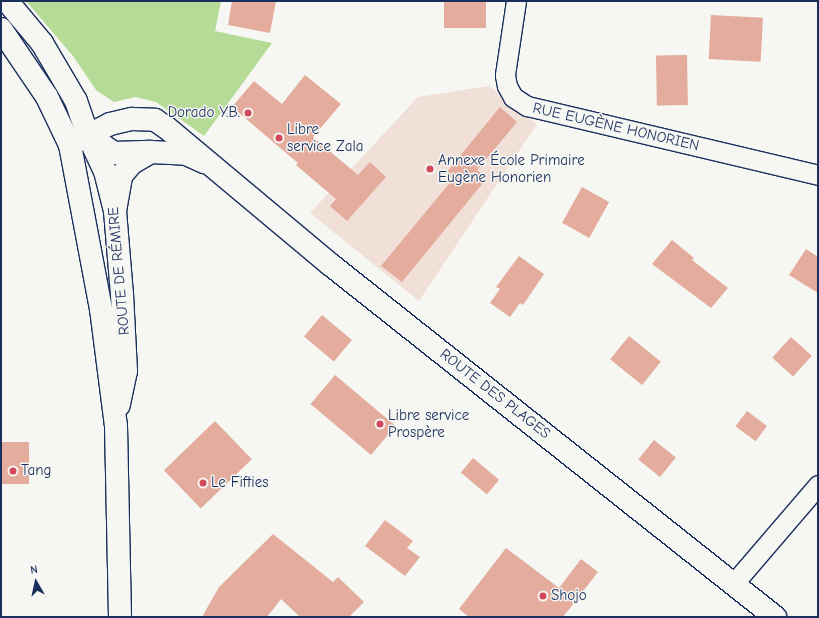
<!DOCTYPE html>
<html>
<head>
<meta charset="utf-8">
<style>
	body { margin:0 }
	#map { position:relative; width:819px; height:618px; overflow:hidden; background:#f6f6f2; font-family:"Comic Neue",sans-serif }
	div>[style] { position:absolute }
	.built>* { inset:0; background:#f1e0d8 }
	.green>* { inset:0; background:#b5db96 }
	.building>* { inset:0; background:#e4ac9d; transform-origin:0 0 }
	.roads { filter:drop-shadow(1px 0 #1b2f5e) drop-shadow(-1px 0 #1b2f5e) drop-shadow(0 1px #1b2f5e) drop-shadow(0 -1px #1b2f5e) }
	.minor>* { height:19px; margin:-9.5px; padding:0 9.5px; transform-origin:9.5px; border-radius:9.5px; background:#f6f6f2 }
	.tertiary>* { height:22px; margin:-11px; padding:0 11px; transform-origin:11px; border-radius:11px; background:#f6f6f2 }
	.secondary>* { height:22px; margin:-11px; padding:0 11px; transform-origin:11px; border-radius:11px; background:#f6f6f2 }
	.dots>* { width:11px; height:11px; translate:-50% -50%; box-sizing:border-box; border:2px solid #f6f6f2; border-radius:50% }
	span { translate:-50% -50%; white-space:nowrap; text-align:center; line-height:1.15; -webkit-text-stroke:3px #f6f6f2; paint-order:stroke }
	.poi-label { font-size:15px; color:#1b2f5e }
	.right { translate:-100% -50%; text-align:right }
	.left { translate:0 -50%; text-align:left }
	.street-label { font-size:15px; color:#1b2f5e }
	.frame { position:absolute; inset:0; border:2px solid #1b2f5e; pointer-events:none }
	.north { position:absolute; left:16px; top:562px; width:40px; height:40px; -webkit-text-stroke:3px #f6f6f2; paint-order:stroke; rotate:351deg; font-size:11px; font-weight:700; line-height:16px; text-align:center; color:#1b2f5e }
	.north::after { content:''; display:block; margin:auto; width:14px; height:18px; background:#1b2f5e; clip-path:polygon(50% 0,100% 100%,50% 72%,0 100%) }
</style>
</head>
<body>
<div id="map">
	<div class="built">
		<i style="clip-path:polygon(489px 86px,537px 124px,419px 301px,310px 213px,418px 97px)"></i>
	</div>
	<div class="green">
		<i style="clip-path:polygon(26px 1px,221px 1px,215px 31px,272px 43px,204px 136px,156px 102px,135px 97px,114px 102px,96px 90px,73px 56px)"></i>
	</div>
	<div class="building">
		<i style="clip-path:polygon(232px 1px,276px 1px,270px 33px,228px 25px)"></i>
		<i style="left:444px;top:1px;width:42px;height:27px"></i>
		<i style="left:711px;top:15px;width:52px;height:44px;rotate:3deg"></i>
		<i style="left:687px;top:55px;width:50px;height:31px;rotate:89deg"></i>
		<i style="clip-path:polygon(305px 75px,341px 104px,313px 137px,358px 175px,370px 162px,386px 177px,347px 221px,330px 206px,336px 199px,296px 165px,298px 163px,232px 107px,254px 81px,282px 104px)"></i>
		<i style="clip-path:polygon(500px 107px,517px 122px,477px 170px,487px 178px,402px 282px,381px 266px,453px 179px,446px 173px)"></i>
		<i style="left:582px;top:187px;width:31px;height:41px;rotate:29deg"></i>
		<i style="clip-path:polygon(672px 240px,694px 258px,692px 260px,728px 288px,711px 308px,652px 264px)"></i>
		<i style="clip-path:polygon(806px 249px,818px 257px,818px 293px,789px 275px)"></i>
		<i style="clip-path:polygon(519px 256px,544px 274px,523px 305px,520px 303px,510px 317px,490px 303px,500px 289px,496px 287px)"></i>
		<i style="left:322px;top:315px;width:39px;height:28px;rotate:40deg"></i>
		<i style="left:629px;top:336px;width:41px;height:30px;rotate:39deg"></i>
		<i style="left:791px;top:337px;width:28px;height:28px;rotate:42deg"></i>
		<i style="left:335px;top:375px;width:79px;height:38px;rotate:40deg"></i>
		<i style="left:747px;top:411px;width:25px;height:19px;rotate:37deg"></i>
		<i style="left:215px;top:421px;width:53px;height:71px;rotate:46deg"></i>
		<i style="left:654px;top:440px;width:28px;height:25px;rotate:39deg"></i>
		<i style="left:1px;top:442px;width:28px;height:42px"></i>
		<i style="left:473px;top:458px;width:34px;height:19px;rotate:40deg"></i>
		<i style="clip-path:polygon(385px 520px,413px 541px,407px 548px,420px 557px,405px 576px,365px 546px)"></i>
		<i style="clip-path:polygon(273px 534px,333px 582px,338px 577px,364px 602px,349px 617px,300px 617px,281px 599px,267px 617px,202px 617px,219px 587px)"></i>
		<i style="clip-path:polygon(506px 548px,559px 588px,581px 559px,598px 572px,563px 617px,469px 617px,459px 609px)"></i>
	</div>
	<div class="roads">
		<div class="minor">
			<i style="left:516px;top:1px;width:75px;rotate:98.5deg"></i>
			<i style="left:505px;top:75px;width:11px;rotate:80deg"></i>
			<i style="left:507px;top:86px;width:13px;rotate:61deg"></i>
			<i style="left:513px;top:97px;width:17px;rotate:33deg"></i>
			<i style="left:527px;top:106px;width:299px;rotate:13.3deg"></i>
			<i style="left:734px;top:583px;width:129px;rotate:-49.4deg"></i>
		</div>
		<div class="tertiary">
			<i style="left:88px;top:135px;width:32px;rotate:35deg"></i>
			<i style="left:114px;top:153px;width:37px;rotate:-2deg"></i>
			<i style="left:151px;top:152px;width:35px;rotate:3deg"></i>
			<i style="left:186px;top:154px;width:20px;rotate:24deg"></i>
			<i style="left:71px;top:144px;width:44px;rotate:-27.1deg"></i>
			<i style="left:110px;top:124px;width:23px;rotate:-13deg"></i>
			<i style="left:132px;top:119px;width:23px;rotate:2deg"></i>
			<i style="left:155px;top:120px;width:14px;rotate:34deg"></i>
			<i style="left:167px;top:128px;width:214px;rotate:39.9deg"></i>
			<i style="left:331px;top:265px;width:567px;rotate:38.41deg"></i>
			<i style="left:115px;top:211px;width:36px;rotate:-80deg"></i>
			<i style="left:121px;top:176px;width:17px;rotate:-50deg"></i>
			<i style="left:132px;top:163px;width:22px;rotate:-30deg"></i>
		</div>
		<div class="secondary">
			<i style="left:7px;top:1px;width:55px;rotate:50.2deg"></i>
			<i style="left:42px;top:43px;width:67px;rotate:59.6deg"></i>
			<i style="left:76px;top:101px;width:36px;rotate:71deg"></i>
			<i style="left:88px;top:135px;width:40px;rotate:65deg"></i>
			<i style="left:105px;top:171px;width:41px;rotate:76deg"></i>
			<i style="left:115px;top:211px;width:83px;rotate:85.2deg"></i>
			<i style="left:122px;top:294px;width:77px;rotate:87deg"></i>
			<i style="left:126px;top:371px;width:35px;rotate:102deg"></i>
			<i style="left:1px;top:29px;width:82px;rotate:55.9deg"></i>
			<i style="left:47px;top:97px;width:53px;rotate:64.4deg"></i>
			<i style="left:70px;top:145px;width:167px;rotate:79.3deg"></i>
			<i style="left:101px;top:309px;width:118px;rotate:82.7deg"></i>
			<i style="left:116px;top:426px;width:191px;rotate:88.8deg"></i>
		</div>
	</div>
	<div class="dots">
		<i style="left:248px;top:113px;background:#d1495b"></i>
		<i style="left:279px;top:138px;background:#d1495b"></i>
		<i style="left:430px;top:169px;background:#d1495b"></i>
		<i style="left:380px;top:424px;background:#d1495b"></i>
		<i style="left:13px;top:471px;background:#d1495b"></i>
		<i style="left:203px;top:483px;background:#d1495b"></i>
		<i style="left:543px;top:596px;background:#d1495b"></i>
	</div>
	<div class="poi-label">
		<span class="right" style="left:240px;top:113px">Dorado Y.B.</span>
		<span class="left" style="left:287px;top:138px">Libre<br>service Zala</span>
		<span class="left" style="left:438px;top:169px">Annexe École Primaire<br>Eugène Honorien</span>
		<span class="left" style="left:388px;top:424px">Libre service<br>Prospère</span>
		<span class="left" style="left:21px;top:471px">Tang</span>
		<span class="left" style="left:211px;top:483px">Le Fifties</span>
		<span class="left" style="left:551px;top:596px">Shojo</span>
	</div>
	<div class="street-label">
		<span style="left:616px;top:127px;rotate:13deg">RUE EUGÈNE HONORIEN</span>
		<span style="left:119px;top:271px;rotate:-95deg">ROUTE DE RÉMIRE</span>
		<span style="left:495px;top:394px;rotate:38deg">ROUTE DES PLAGES</span>
	</div>
	<div class="frame"></div>
	<div class="north">N</div>
</div>
</body>
</html>
